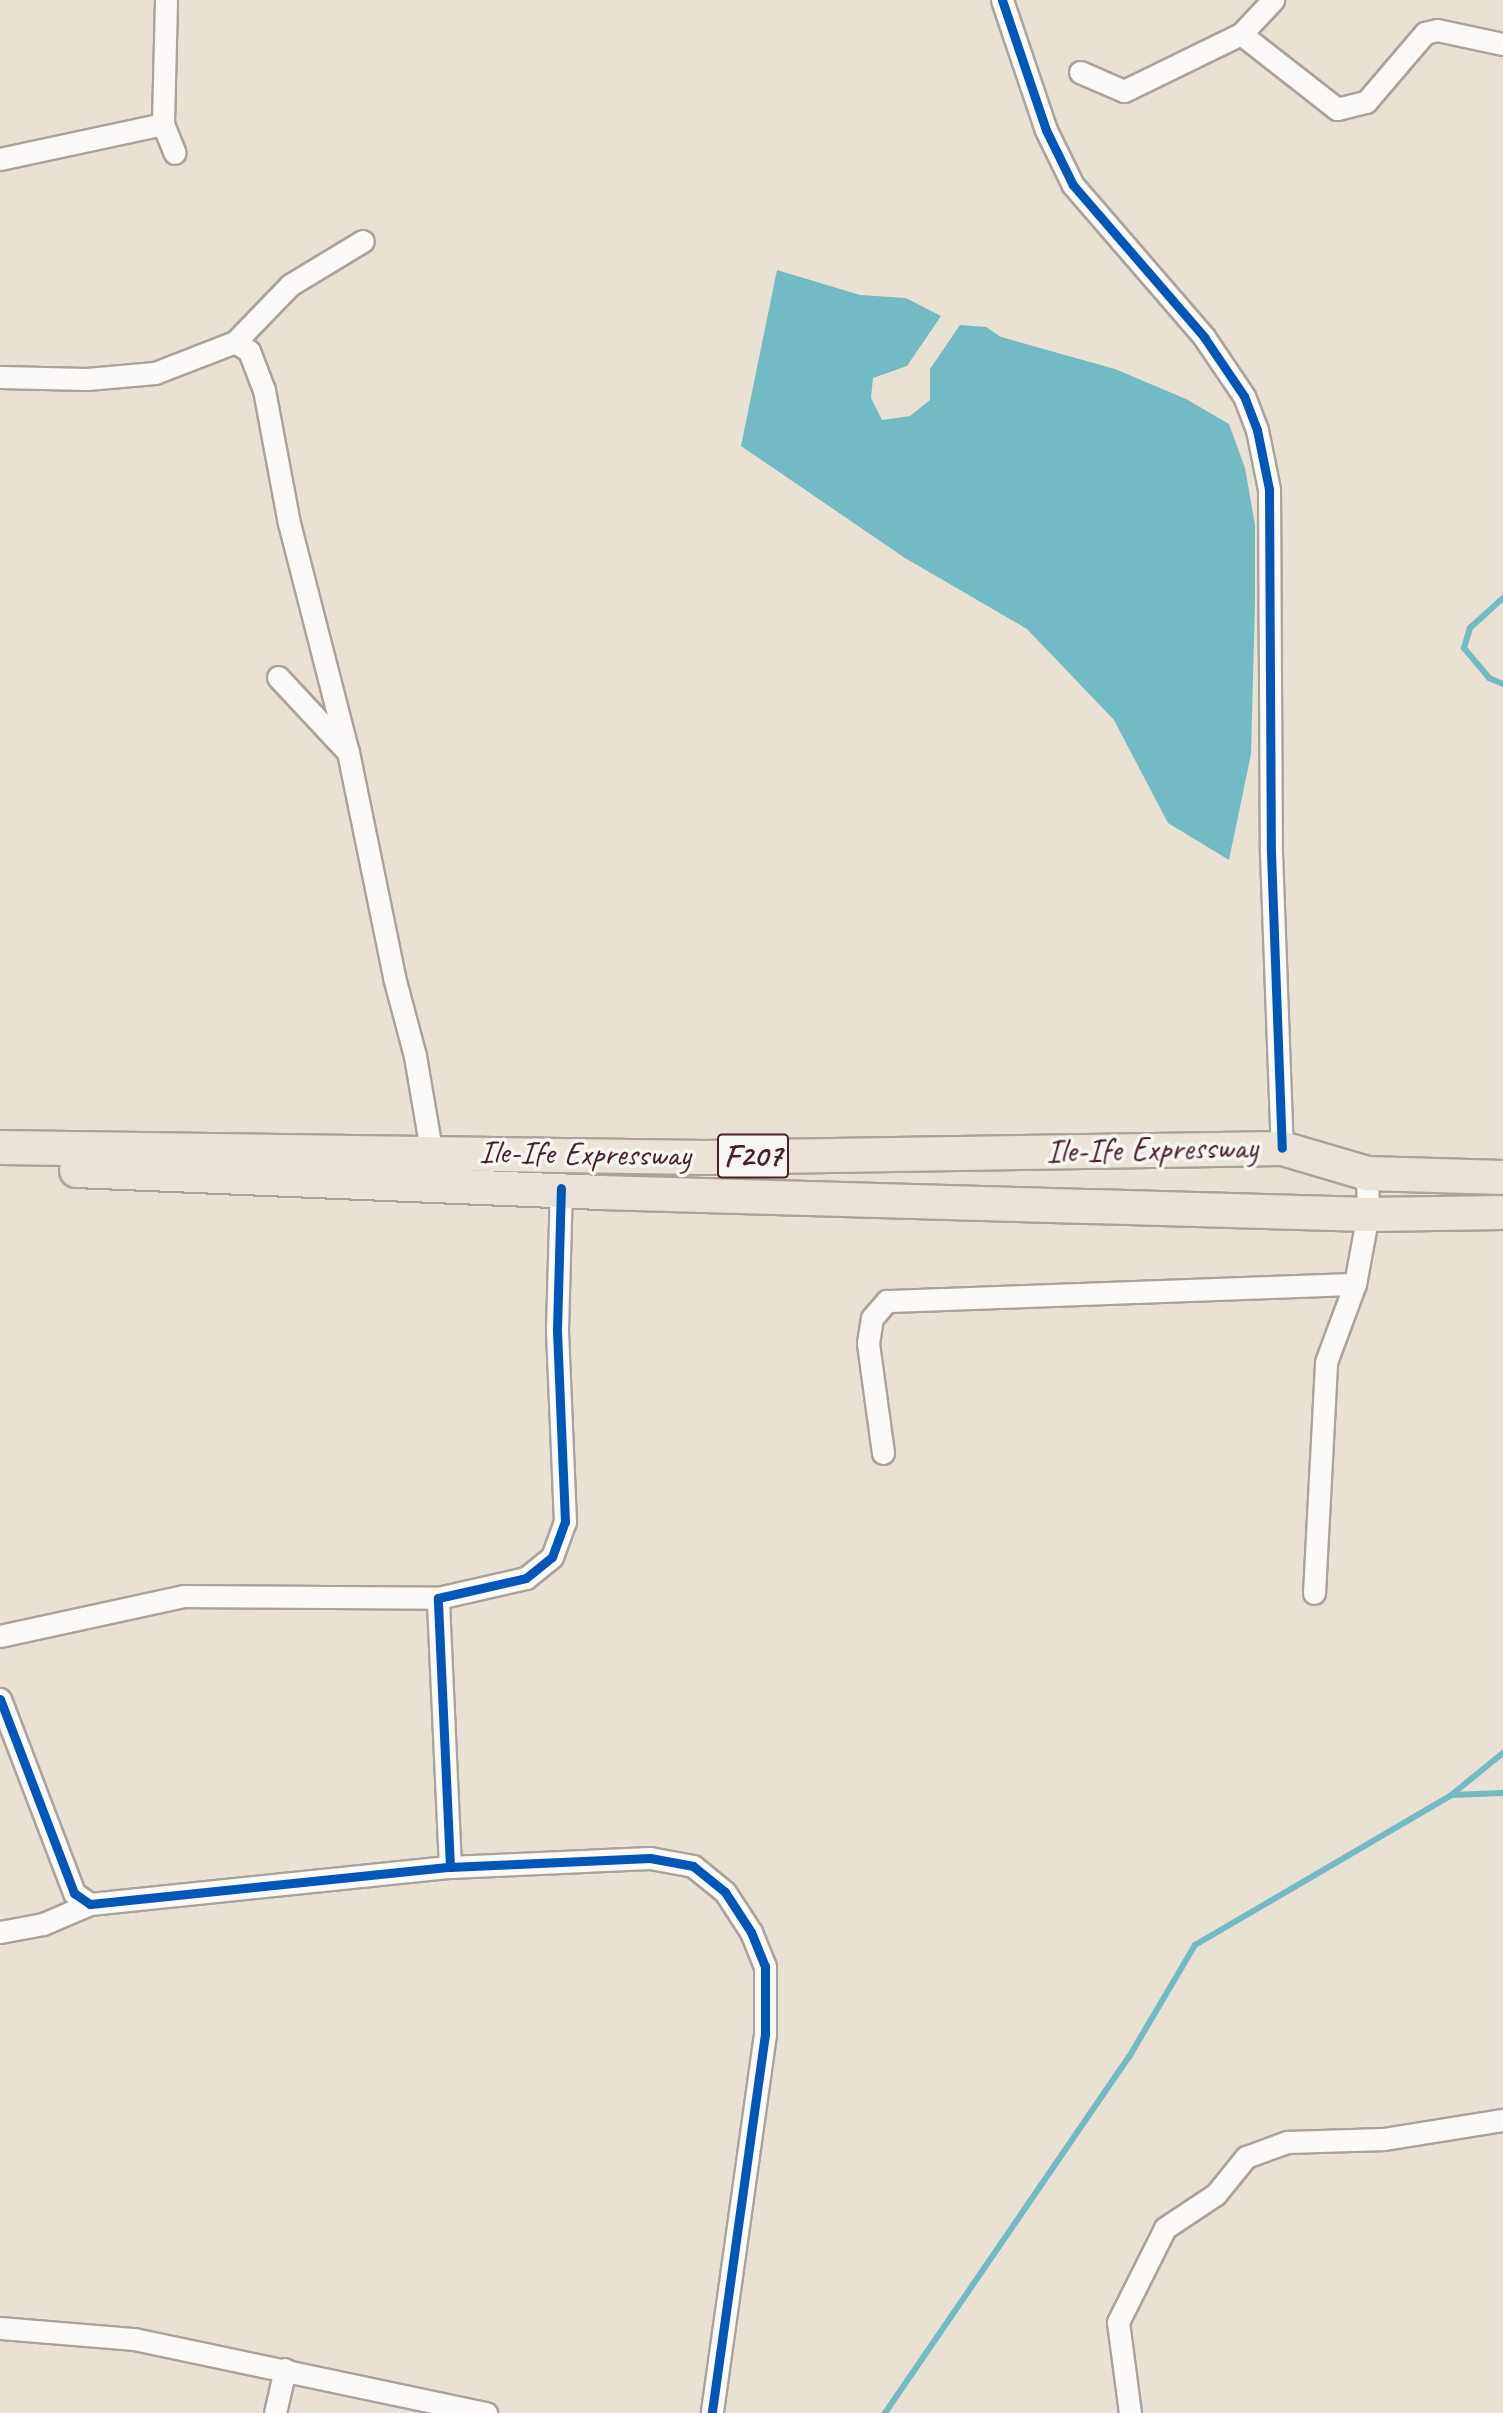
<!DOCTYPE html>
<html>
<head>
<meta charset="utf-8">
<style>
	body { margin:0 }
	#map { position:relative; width:1503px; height:2413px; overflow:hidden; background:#e9e1d3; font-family:Caveat,sans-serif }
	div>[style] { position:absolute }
	.water>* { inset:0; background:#72bbc4 }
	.stream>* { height:6px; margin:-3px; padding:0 3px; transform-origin:3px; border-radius:3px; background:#72bbc4 }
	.roads { filter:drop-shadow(2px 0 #aba29b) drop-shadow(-2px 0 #aba29b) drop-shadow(0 2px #aba29b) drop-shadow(0 -2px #aba29b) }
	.street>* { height:21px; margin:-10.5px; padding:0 10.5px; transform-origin:10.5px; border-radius:10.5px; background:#fcfaf8 }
	.primary>* { height:33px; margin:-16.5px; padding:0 16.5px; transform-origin:16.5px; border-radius:16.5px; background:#ebe3d7 }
	.cycleway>* { height:9px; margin:-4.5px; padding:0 4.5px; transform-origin:4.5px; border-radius:4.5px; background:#0057b8 }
	span { translate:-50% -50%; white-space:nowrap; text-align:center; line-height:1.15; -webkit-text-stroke:7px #f6f6f2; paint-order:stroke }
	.shield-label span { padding:2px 5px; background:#f6f6f2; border:2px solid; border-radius:5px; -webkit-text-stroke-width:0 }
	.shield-label { font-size:32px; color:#4a1f2b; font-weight:700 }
	.street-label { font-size:33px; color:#4a1f2b }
</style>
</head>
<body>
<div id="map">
	<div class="water">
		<i style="clip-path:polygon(777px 270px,860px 295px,906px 298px,941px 316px,907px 366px,873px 378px,871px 398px,882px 420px,910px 416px,930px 400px,930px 369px,960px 325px,986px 327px,1001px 337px,1115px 369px,1186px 399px,1229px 424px,1245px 468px,1255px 525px,1255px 601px,1251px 754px,1229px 860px,1168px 823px,1114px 720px,1027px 629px,905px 558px,741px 446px)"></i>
	</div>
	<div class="stream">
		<i style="left:1503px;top:598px;width:45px;rotate:137.7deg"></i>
		<i style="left:1470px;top:628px;width:21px;rotate:107deg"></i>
		<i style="left:1464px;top:648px;width:39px;rotate:50deg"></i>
		<i style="left:1489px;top:678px;width:15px;rotate:23deg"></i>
		<i style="left:1452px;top:1795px;width:51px;rotate:-2.2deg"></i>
		<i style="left:885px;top:2413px;width:432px;rotate:-55.6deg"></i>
		<i style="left:1129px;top:2057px;width:130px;rotate:-59.5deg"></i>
		<i style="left:1195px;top:1945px;width:295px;rotate:-30.3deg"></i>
		<i style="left:1450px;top:1796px;width:68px;rotate:-39.1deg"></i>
	</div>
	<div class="roads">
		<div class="street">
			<i style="left:166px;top:0;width:124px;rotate:91.4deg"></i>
			<i style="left:163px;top:124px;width:31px;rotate:68deg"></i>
			<i style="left:1002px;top:0;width:137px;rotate:71.3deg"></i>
			<i style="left:1046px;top:130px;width:61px;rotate:63.9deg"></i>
			<i style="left:1073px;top:185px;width:201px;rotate:49.2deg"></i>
			<i style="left:1204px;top:337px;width:71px;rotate:55.9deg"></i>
			<i style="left:1244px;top:396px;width:36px;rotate:69deg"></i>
			<i style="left:1257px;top:430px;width:60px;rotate:78.5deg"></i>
			<i style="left:1269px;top:489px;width:364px;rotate:89.7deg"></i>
			<i style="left:1271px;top:853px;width:295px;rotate:87.9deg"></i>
			<i style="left:1241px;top:34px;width:122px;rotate:38deg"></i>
			<i style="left:1337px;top:109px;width:30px;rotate:-14deg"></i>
			<i style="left:1366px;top:102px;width:91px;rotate:-49.5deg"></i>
			<i style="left:1425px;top:33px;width:12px;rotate:-14deg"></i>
			<i style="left:1437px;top:30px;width:67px;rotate:12deg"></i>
			<i style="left:1080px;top:72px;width:48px;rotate:23.4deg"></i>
			<i style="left:1124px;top:91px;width:130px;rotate:-26deg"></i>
			<i style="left:1241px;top:34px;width:47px;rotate:-46.7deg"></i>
			<i style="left:0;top:159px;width:167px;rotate:-12.1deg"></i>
			<i style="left:235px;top:342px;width:79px;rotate:-46deg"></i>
			<i style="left:290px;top:285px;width:85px;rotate:-31.1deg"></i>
			<i style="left:0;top:377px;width:87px;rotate:1.3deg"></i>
			<i style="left:87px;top:379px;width:68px;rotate:-5deg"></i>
			<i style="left:155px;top:373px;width:86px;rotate:-21.2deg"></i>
			<i style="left:235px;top:342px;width:17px;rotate:33deg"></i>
			<i style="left:249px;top:351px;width:42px;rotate:69deg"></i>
			<i style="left:264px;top:390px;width:135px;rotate:79.4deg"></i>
			<i style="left:289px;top:523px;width:236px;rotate:75.6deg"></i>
			<i style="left:278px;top:677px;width:103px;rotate:47deg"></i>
			<i style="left:348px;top:752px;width:230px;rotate:78.4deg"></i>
			<i style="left:394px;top:977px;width:82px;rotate:75.1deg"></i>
			<i style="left:415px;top:1056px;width:95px;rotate:80.3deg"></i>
			<i style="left:883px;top:1453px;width:111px;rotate:-97.8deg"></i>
			<i style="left:868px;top:1343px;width:25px;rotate:-81deg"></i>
			<i style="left:872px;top:1318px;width:23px;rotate:-49deg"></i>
			<i style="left:887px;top:1301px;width:468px;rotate:-2.1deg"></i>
			<i style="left:1314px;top:1593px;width:231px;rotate:-87deg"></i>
			<i style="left:1326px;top:1362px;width:83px;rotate:-69.6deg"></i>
			<i style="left:1355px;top:1284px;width:71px;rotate:-79.5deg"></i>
			<i style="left:1368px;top:1214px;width:41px;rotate:-91.4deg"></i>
			<i style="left:0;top:1636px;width:187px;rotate:-12.3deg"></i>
			<i style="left:183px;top:1596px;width:255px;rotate:0.4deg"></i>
			<i style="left:0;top:1699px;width:208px;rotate:69.1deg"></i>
			<i style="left:74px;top:1893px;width:19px;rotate:35deg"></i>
			<i style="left:90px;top:1904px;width:362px;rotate:-5.9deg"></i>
			<i style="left:450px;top:1867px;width:200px;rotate:-2.6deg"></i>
			<i style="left:650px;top:1858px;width:44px;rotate:10.5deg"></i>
			<i style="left:693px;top:1866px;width:41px;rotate:39.1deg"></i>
			<i style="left:725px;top:1892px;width:48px;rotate:57deg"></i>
			<i style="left:751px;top:1932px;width:37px;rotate:68deg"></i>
			<i style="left:765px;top:1966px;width:68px;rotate:90deg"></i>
			<i style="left:765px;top:2034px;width:383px;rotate:98deg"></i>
			<i style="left:450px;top:1867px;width:269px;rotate:-92.6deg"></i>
			<i style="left:438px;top:1598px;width:90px;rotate:-12.8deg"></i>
			<i style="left:526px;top:1578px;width:33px;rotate:-39deg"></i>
			<i style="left:552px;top:1557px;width:37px;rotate:-70deg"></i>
			<i style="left:565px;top:1522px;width:193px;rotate:-92.4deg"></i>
			<i style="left:557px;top:1329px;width:141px;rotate:-88.4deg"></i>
			<i style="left:0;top:1932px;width:44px;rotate:-10.5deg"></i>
			<i style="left:43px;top:1924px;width:51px;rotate:-23.1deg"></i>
			<i style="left:0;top:2328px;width:134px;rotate:4.7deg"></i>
			<i style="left:134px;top:2339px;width:360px;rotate:11.9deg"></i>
			<i style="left:275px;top:2413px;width:45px;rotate:-77.2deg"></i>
			<i style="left:1130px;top:2413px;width:92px;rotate:-97.5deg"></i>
			<i style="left:1118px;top:2322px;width:105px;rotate:-63.4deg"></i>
			<i style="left:1165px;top:2228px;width:61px;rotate:-33.7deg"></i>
			<i style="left:1216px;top:2194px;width:48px;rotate:-51deg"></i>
			<i style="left:1246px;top:2157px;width:44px;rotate:-20.1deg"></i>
			<i style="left:1287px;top:2142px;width:97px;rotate:-1.8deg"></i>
			<i style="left:1384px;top:2139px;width:121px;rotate:-9.1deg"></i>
		</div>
		<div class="primary">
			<i style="left:0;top:1147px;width:704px;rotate:0.81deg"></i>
			<i style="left:704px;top:1157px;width:578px;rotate:-0.89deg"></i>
			<i style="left:1282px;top:1148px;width:89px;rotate:16.4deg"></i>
			<i style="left:1367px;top:1173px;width:136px;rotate:1.7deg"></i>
			<i style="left:76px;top:1170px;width:524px;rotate:2.4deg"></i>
			<i style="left:600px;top:1192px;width:768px;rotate:1.64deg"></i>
			<i style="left:1368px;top:1214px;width:135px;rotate:-0.8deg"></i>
		</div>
	</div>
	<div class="cycleway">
		<i style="left:1002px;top:0;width:137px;rotate:71.3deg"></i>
		<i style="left:1046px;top:130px;width:61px;rotate:63.9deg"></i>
		<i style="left:1073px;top:185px;width:201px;rotate:49.2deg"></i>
		<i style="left:1204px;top:337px;width:71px;rotate:55.9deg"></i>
		<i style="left:1244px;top:396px;width:36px;rotate:69deg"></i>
		<i style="left:1257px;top:430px;width:60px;rotate:78.5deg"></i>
		<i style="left:1269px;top:489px;width:364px;rotate:89.7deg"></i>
		<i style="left:1271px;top:853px;width:295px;rotate:87.9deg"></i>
		<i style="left:0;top:1699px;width:208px;rotate:69.1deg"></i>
		<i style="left:74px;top:1893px;width:19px;rotate:35deg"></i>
		<i style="left:90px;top:1904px;width:362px;rotate:-5.9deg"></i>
		<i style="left:450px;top:1867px;width:200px;rotate:-2.6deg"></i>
		<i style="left:650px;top:1858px;width:44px;rotate:10.5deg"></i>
		<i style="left:693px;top:1866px;width:41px;rotate:39.1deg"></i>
		<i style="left:725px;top:1892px;width:48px;rotate:57deg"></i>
		<i style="left:751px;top:1932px;width:37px;rotate:68deg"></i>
		<i style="left:765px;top:1966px;width:68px;rotate:90deg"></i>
		<i style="left:765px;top:2034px;width:383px;rotate:98deg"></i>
		<i style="left:450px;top:1867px;width:269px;rotate:-92.6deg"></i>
		<i style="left:438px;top:1598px;width:90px;rotate:-12.8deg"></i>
		<i style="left:526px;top:1578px;width:33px;rotate:-39deg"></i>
		<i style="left:552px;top:1557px;width:37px;rotate:-70deg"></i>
		<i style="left:565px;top:1522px;width:193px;rotate:-92.4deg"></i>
		<i style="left:557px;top:1329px;width:141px;rotate:-88.4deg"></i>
	</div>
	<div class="shield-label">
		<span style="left:753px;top:1156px">F207</span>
	</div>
	<div class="street-label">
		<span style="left:1152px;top:1150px;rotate:-1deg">Ile-Ife Expressway</span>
		<span style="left:585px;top:1154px;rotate:1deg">Ile-Ife Expressway</span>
	</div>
</div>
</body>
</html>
